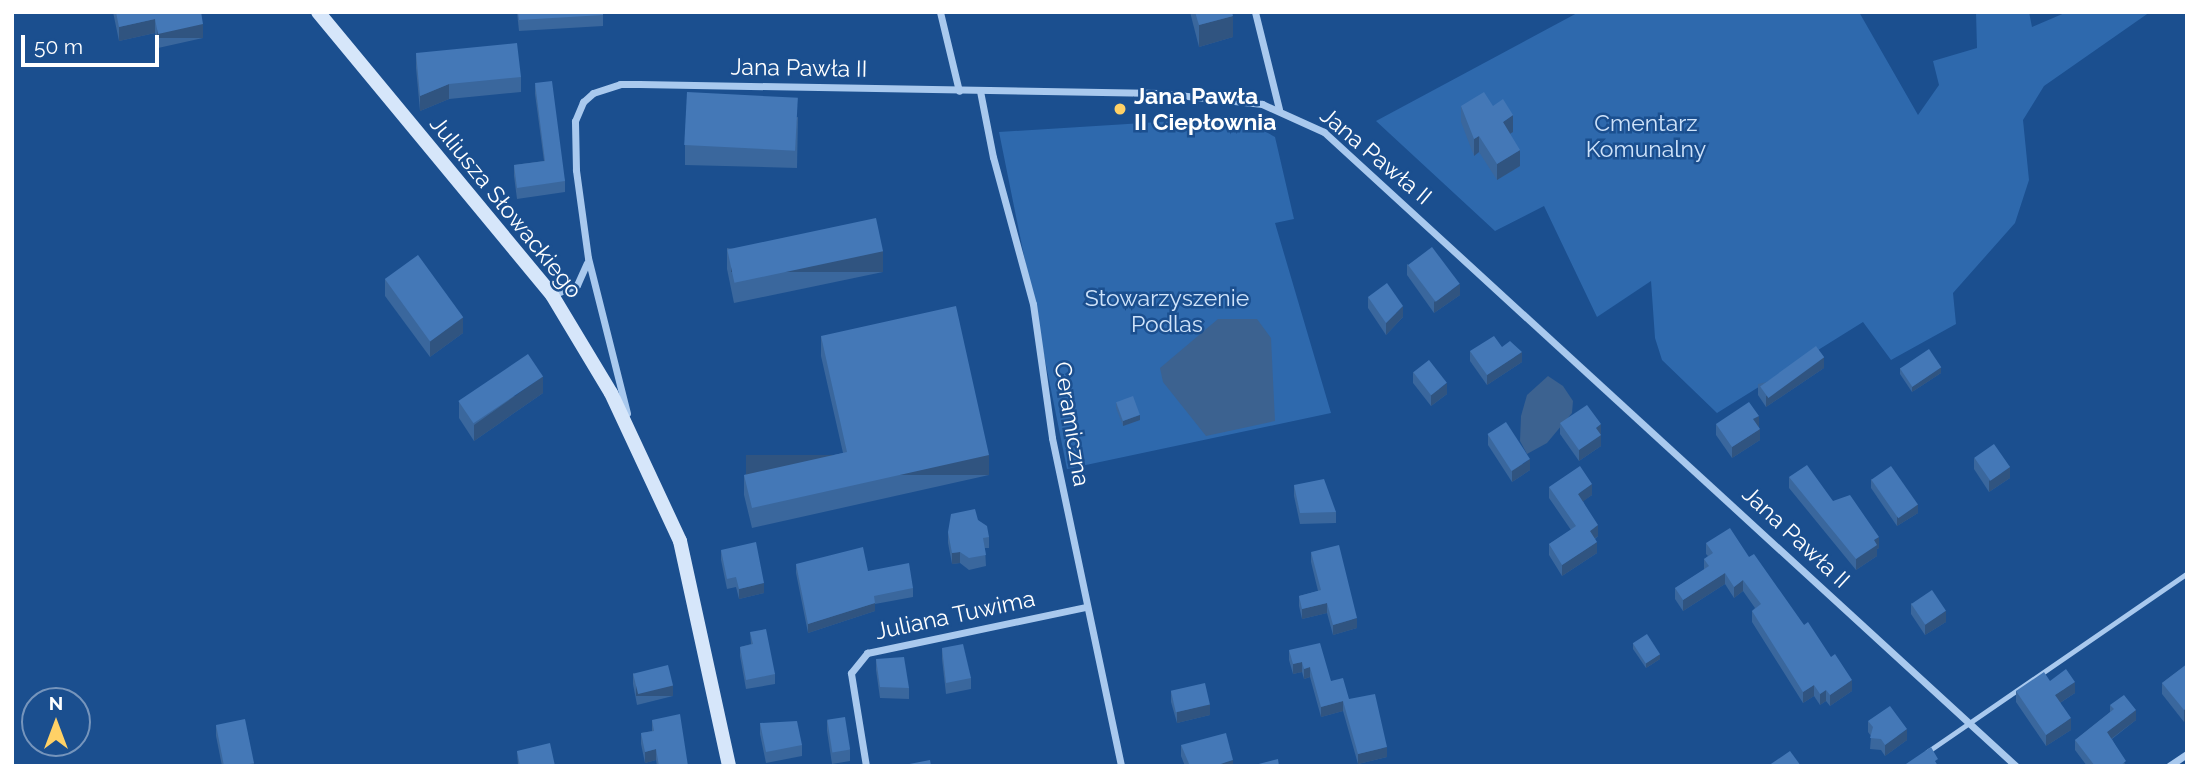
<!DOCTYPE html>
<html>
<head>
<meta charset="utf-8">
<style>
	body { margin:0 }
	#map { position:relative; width:2199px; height:778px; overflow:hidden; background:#1b4f8f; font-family:Raleway,sans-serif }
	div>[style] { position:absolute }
	.green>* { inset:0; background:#2e69ad }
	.water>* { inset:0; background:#3c6290 }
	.lane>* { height:5px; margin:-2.5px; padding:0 2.5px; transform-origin:2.5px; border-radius:2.5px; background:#a9c9ee }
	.street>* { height:7px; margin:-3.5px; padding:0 3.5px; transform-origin:3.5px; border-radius:3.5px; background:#a9c9ee }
	.secondary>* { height:14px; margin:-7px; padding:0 7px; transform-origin:7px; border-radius:7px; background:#d6e6fa }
	.wall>* { inset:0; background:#3a679d }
	.shaded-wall>* { inset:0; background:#305480; transform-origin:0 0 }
	.building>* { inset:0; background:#4478b7; transform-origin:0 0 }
	.dots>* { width:19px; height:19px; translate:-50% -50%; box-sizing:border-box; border:4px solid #1b4f8f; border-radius:50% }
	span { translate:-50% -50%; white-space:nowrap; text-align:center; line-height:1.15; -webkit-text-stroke:5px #1b4f8f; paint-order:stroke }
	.street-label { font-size:23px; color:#fff }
	.poi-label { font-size:23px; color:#fff; font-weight:700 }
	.left { translate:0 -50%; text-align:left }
	.park-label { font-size:23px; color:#cfe3fa }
	.frame { position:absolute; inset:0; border:14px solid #fff; pointer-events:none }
	.north { position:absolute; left:21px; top:687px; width:70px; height:70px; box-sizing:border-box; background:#1b4f8f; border:2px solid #7695bc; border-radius:50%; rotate:0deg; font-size:19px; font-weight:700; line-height:28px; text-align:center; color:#fff }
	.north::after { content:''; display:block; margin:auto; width:24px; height:32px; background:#ffd166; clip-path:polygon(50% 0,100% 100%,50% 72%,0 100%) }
	.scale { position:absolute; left:21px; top:35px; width:138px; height:32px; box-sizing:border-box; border:4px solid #fff; border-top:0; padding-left:9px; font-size:21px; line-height:24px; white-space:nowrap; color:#fff; -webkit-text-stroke:5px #1b4f8f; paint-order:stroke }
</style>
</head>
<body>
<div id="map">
	<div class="green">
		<i style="clip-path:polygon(1579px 12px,1859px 12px,1918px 115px,1939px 85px,1933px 61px,1977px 48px,1976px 12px,2029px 12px,2032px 27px,2067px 12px,2150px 12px,2044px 86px,2023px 120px,2029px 180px,2015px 223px,1953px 293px,1956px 324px,1891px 360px,1863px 322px,1717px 413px,1662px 360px,1655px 338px,1651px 281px,1597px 317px,1544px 206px,1495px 231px,1376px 121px)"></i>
		<i style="clip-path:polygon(1239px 117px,1275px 137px,1294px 219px,1275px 223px,1331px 413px,1067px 469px,999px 132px)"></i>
	</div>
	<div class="water">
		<i style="clip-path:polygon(1218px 319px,1257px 319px,1271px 338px,1275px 421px,1206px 436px,1163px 382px,1160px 368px)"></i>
		<i style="clip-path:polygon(1548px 376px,1563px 386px,1573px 401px,1572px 413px,1547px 443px,1527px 454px,1520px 441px,1521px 416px,1527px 395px)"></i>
	</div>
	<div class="lane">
		<i style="left:1927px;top:752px;width:316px;rotate:-34.5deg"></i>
	</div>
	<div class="street">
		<i style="left:940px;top:12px;width:81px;rotate:76.5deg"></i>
		<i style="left:1255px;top:12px;width:100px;rotate:76.1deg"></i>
		<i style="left:980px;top:91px;width:67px;rotate:78.9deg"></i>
		<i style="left:993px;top:157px;width:152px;rotate:74.8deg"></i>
		<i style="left:1033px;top:304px;width:135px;rotate:81.9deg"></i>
		<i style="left:1052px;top:438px;width:335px;rotate:78.1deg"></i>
		<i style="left:552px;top:295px;width:27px;rotate:-22deg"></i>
		<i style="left:577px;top:285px;width:24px;rotate:-66deg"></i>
		<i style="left:627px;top:413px;width:160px;rotate:-104.1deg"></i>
		<i style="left:588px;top:258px;width:89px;rotate:-97.8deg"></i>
		<i style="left:576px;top:170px;width:49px;rotate:-91.2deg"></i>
		<i style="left:575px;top:121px;width:21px;rotate:-67deg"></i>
		<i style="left:583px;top:102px;width:13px;rotate:-42deg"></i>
		<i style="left:593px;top:93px;width:28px;rotate:-18deg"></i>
		<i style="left:620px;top:84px;width:19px"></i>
		<i style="left:639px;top:84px;width:520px;rotate:0.99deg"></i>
		<i style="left:1159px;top:93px;width:104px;rotate:6.1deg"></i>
		<i style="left:1262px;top:104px;width:68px;rotate:24.3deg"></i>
		<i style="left:1324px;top:132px;width:939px;rotate:42.5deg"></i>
		<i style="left:866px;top:766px;width:94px;rotate:-99.2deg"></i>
		<i style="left:851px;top:673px;width:26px;rotate:-51deg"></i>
		<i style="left:867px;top:653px;width:224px;rotate:-11.9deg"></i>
		<i style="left:2169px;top:766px;width:22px;rotate:-34deg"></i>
	</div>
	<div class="secondary">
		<i style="left:318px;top:12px;width:367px;rotate:50.4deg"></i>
		<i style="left:552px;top:295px;width:114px;rotate:59deg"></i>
		<i style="left:611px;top:393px;width:163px;rotate:65deg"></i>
		<i style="left:680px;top:541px;width:230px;rotate:77.7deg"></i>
	</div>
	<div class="wall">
		<i style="clip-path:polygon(113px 12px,201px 12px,203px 38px,158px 48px,155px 33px,119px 41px)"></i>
		<i style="clip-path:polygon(517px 12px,603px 12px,603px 26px,519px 31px)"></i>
		<i style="clip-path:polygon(1190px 12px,1232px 12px,1233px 37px,1199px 47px)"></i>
		<i style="clip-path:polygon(416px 53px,521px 77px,521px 92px,449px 99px,420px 111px,416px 68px)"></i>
		<i style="clip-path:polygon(535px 83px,565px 181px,565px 192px,517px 199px,514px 176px,514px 165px,544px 161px,535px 94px)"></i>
		<i style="clip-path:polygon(1461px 106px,1493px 106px,1513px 132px,1510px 133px,1520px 166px,1497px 180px,1479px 152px,1474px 156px,1461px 122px)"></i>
		<i style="clip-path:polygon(798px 117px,797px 168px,685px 165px,685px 145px)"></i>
		<i style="clip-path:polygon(727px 248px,883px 272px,734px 303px,727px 269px)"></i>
		<i style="clip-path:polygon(1407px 264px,1460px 295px,1434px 313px,1407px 275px)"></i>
		<i style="clip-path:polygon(385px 279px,463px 333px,430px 357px,385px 296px)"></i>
		<i style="clip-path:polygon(1368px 297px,1403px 317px,1386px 335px,1368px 308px)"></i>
		<i style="clip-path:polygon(821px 336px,989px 475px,752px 528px,744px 495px,744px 475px,843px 453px,821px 356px)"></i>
		<i style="clip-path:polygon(1502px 347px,1522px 362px,1487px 385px,1470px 361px,1470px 351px)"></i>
		<i style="clip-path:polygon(1824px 368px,1766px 407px,1758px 395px,1758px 384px)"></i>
		<i style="clip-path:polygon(1900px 368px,1941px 373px,1912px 392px,1900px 374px)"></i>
		<i style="clip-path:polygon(1413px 372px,1447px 394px,1431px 406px,1413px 383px)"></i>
		<i style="clip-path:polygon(543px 393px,474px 441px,459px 418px,459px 402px)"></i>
		<i style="clip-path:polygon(1116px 402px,1140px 420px,1123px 426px,1116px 408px)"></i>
		<i style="clip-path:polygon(1560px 423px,1601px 435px,1601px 446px,1579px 461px,1560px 434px)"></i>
		<i style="clip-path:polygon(1716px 424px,1759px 427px,1760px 440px,1732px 458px,1716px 435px)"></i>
		<i style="clip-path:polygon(1488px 434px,1530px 470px,1512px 482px,1488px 445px)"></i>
		<i style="clip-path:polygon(1974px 458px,2010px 478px,1989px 492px,1974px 469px)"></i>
		<i style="clip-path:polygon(1789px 477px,1833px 501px,1879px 548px,1877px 549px,1877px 556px,1856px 570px,1789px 488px)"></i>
		<i style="clip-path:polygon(1871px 479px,1918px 513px,1897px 526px,1871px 488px)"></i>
		<i style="clip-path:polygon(1294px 485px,1336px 512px,1336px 523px,1300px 524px,1294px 496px)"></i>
		<i style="clip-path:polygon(1549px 487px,1592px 495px,1583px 501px,1598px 536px,1595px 539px,1597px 553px,1562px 576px,1549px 555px,1549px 544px,1571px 530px,1549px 498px)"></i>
		<i style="clip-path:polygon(2187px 491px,2187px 507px,2185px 504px,2185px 493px)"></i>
		<i style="clip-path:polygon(978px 520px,989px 537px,989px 548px,985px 548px,986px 566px,969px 570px,960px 563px,952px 564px,948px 543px,948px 532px)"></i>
		<i style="clip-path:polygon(1706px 543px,1749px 557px,1804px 625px,1852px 691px,1830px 706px,1826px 701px,1820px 705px,1814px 696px,1803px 703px,1752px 622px,1752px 611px,1755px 608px,1743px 591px,1734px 598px,1725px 584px,1683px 611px,1675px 599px,1675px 588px,1704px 570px,1704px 559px,1708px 556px,1706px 554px)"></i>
		<i style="clip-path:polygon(721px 550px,764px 593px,739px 599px,736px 587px,727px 589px,721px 560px)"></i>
		<i style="clip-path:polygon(1311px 552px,1357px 628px,1333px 635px,1327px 613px,1302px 619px,1299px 606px,1299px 596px,1318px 591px,1311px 562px)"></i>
		<i style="clip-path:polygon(796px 564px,868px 571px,913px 588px,913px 597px,875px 604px,875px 611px,808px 633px,796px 573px)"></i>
		<i style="clip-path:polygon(1911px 603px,1946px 622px,1925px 635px,1911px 614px)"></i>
		<i style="clip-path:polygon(750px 632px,775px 674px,775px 684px,746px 689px,740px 656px,740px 647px,751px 644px)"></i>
		<i style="clip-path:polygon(1633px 643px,1660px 659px,1646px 668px,1633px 649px)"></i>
		<i style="clip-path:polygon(942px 648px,971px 678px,971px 689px,946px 694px,942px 659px)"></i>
		<i style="clip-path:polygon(1289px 650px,1331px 681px,1349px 699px,1387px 757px,1358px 764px,1343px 711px,1321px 717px,1310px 677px,1304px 679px,1302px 672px,1293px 674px,1289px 660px)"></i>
		<i style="clip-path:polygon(876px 659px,909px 688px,909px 699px,880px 698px,876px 670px)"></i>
		<i style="clip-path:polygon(2187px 664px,2184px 722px,2162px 694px,2162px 683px)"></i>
		<i style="clip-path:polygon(633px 673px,673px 696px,637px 705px,633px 684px)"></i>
		<i style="clip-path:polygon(2050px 681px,2075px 693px,2060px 703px,2071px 730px,2046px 746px,2016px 702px,2016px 691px)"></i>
		<i style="clip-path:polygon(1171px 691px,1210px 715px,1177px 723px,1171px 702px)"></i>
		<i style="clip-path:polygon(2110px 705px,2136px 720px,2112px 739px,2126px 766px,2087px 766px,2075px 750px,2075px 740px,2110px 712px)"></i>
		<i style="clip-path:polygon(652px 720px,688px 766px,657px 766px,656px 760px,645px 763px,641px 744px,641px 733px,652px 731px)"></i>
		<i style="clip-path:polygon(827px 720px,850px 750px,850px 761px,832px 764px,827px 731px)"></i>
		<i style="clip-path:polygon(1868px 721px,1907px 740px,1885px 756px,1881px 750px,1870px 749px,1871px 736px,1868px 732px)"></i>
		<i style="clip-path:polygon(760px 723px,802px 745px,802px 756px,766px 763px,760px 734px)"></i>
		<i style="clip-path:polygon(216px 725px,254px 763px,254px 766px,222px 766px,216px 736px)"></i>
		<i style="clip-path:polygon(1181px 745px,1233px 766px,1185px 766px,1181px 756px)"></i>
		<i style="clip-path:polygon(517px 751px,555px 766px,518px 766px)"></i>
	</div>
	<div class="shaded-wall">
		<i style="clip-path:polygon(1233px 16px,1233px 37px,1199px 47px,1199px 25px)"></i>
		<i style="clip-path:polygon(155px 19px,155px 33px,119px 41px,119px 27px)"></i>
		<i style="left:203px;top:24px;width:14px;height:46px;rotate:90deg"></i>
		<i style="clip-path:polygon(449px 84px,449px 99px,420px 111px,420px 96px)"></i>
		<i style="clip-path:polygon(1513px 115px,1513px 132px,1503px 138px,1503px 122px)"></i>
		<i style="clip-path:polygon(1479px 136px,1479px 152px,1474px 156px,1474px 139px)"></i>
		<i style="clip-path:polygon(1520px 150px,1520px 166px,1497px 180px,1497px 164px)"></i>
		<i style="left:883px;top:251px;width:21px;height:152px;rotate:90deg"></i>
		<i style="clip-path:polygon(1460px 284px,1460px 295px,1434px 313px,1434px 302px)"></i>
		<i style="clip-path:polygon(1403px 306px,1403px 317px,1386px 335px,1386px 323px)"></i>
		<i style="clip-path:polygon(463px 317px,463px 333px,430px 357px,430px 341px)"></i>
		<i style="clip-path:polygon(1522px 352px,1522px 362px,1487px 385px,1487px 375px)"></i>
		<i style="clip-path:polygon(1824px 357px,1824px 368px,1766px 407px,1766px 396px)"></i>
		<i style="clip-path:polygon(1941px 367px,1941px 373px,1912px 392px,1912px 387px)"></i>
		<i style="clip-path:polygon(543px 376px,543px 393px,474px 441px,474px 425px)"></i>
		<i style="clip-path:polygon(1447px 383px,1447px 394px,1431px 406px,1431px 395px)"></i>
		<i style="clip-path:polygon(1140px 415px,1140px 420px,1123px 426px,1123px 421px)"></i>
		<i style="clip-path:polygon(1759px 416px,1759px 427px,1753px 430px,1753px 419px)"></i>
		<i style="clip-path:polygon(1601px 424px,1601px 446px,1579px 461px,1579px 450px,1596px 428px)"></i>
		<i style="clip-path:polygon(1760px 429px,1760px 440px,1732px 458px,1732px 447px)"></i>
		<i style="left:989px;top:455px;width:20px;height:243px;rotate:90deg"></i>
		<i style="clip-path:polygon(1530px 459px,1530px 470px,1512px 482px,1512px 471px)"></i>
		<i style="clip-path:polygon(2010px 467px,2010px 478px,1989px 492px,1989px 481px)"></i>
		<i style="clip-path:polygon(1592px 484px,1592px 495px,1578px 505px,1578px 494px)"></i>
		<i style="clip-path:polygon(1918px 504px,1918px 513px,1897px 526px,1897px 517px)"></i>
		<i style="clip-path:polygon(1598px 525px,1598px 536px,1590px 542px,1590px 531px)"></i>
		<i style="clip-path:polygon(1879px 537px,1879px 548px,1877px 549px,1877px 556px,1856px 570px,1856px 559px,1874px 540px)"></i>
		<i style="clip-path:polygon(1597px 542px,1597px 553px,1562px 576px,1562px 565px)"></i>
		<i style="clip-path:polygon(960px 552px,960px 563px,952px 564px,952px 553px)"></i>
		<i style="clip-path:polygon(1725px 573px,1725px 584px,1683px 611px,1683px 600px)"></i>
		<i style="clip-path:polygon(1743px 580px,1743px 591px,1734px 598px,1734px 587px)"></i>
		<i style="clip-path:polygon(764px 583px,764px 593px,739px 599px,739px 589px)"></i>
		<i style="clip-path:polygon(875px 603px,875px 611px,808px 633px,808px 624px)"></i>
		<i style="clip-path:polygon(1327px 603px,1327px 613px,1302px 619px,1302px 609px)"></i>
		<i style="clip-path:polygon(1946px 611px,1946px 622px,1925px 635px,1925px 624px)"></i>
		<i style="clip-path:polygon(1357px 618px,1357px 628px,1333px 635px,1333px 625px)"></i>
		<i style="clip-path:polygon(1660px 654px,1660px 659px,1646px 668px,1646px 663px)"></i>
		<i style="clip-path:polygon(1302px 662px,1302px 672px,1293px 674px,1293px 664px)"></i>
		<i style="clip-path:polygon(1310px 667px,1310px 677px,1304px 679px,1304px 669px)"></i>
		<i style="clip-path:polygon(1852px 680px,1852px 691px,1830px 706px,1830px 695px)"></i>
		<i style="clip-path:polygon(2075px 682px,2075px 693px,2055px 706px,2055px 695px)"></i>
		<i style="left:673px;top:685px;width:11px;height:37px;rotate:90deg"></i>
		<i style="clip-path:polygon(1814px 685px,1814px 696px,1803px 703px,1803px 692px)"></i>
		<i style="clip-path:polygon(1826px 690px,1826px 701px,1820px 705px,1820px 694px)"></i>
		<i style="clip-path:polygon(1343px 701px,1343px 711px,1321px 717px,1321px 707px)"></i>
		<i style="clip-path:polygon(1210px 704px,1210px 715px,1177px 723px,1177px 712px)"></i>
		<i style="clip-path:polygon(2187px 708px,2187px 719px,2184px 722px,2184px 710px)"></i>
		<i style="clip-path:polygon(2136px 710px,2136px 720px,2107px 742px,2107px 732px)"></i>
		<i style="clip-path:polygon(2071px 718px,2071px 730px,2046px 746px,2046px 735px)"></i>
		<i style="clip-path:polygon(1907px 729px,1907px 740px,1885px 756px,1885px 745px)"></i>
		<i style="clip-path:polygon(1387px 747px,1387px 757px,1358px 764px,1358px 754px)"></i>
		<i style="clip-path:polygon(656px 749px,656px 760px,645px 763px,645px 752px)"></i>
		<i style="clip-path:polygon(1233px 760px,1233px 766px,1214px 766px)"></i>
	</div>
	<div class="building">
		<i style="clip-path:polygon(116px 12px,201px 12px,203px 24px,158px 34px,155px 19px,119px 27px)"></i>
		<i style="clip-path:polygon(518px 12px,603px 12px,603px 15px,519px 20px)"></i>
		<i style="clip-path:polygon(1195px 12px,1232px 12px,1233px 16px,1199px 25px)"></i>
		<i style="clip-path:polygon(517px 43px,521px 77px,449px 84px,420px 96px,416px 53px)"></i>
		<i style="clip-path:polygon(552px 81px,565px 181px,517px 188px,514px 165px,545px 161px,535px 83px)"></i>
		<i style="left:687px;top:92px;width:111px;height:53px;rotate:3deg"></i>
		<i style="clip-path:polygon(1484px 92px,1493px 106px,1503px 99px,1513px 115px,1503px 122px,1520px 150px,1497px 164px,1479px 136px,1474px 139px,1461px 106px)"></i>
		<i style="left:876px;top:218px;width:34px;height:152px;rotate:78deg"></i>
		<i style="left:1432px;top:247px;width:46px;height:30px;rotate:53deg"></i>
		<i style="left:418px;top:255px;width:77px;height:41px;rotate:54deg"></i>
		<i style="clip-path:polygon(1387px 283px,1403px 306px,1386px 323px,1368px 297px)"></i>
		<i style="clip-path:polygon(956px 306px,989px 455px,752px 508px,744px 475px,847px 452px,821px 336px)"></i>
		<i style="clip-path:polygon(1494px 336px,1502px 347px,1510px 341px,1522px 352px,1487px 375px,1470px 351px)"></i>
		<i style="left:1816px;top:346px;width:14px;height:69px;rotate:54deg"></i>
		<i style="left:1929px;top:349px;width:22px;height:35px;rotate:56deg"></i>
		<i style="left:528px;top:354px;width:27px;height:84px;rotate:56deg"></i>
		<i style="left:1429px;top:360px;width:29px;height:20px;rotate:52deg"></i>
		<i style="left:1133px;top:396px;width:20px;height:18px;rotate:70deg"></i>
		<i style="clip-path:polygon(1749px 402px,1759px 416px,1753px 419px,1760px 429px,1732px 447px,1716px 424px)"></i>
		<i style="clip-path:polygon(1587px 405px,1601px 424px,1596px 428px,1601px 435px,1579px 450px,1560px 423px)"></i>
		<i style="left:1506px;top:422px;width:44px;height:22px;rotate:57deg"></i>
		<i style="left:1994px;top:444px;width:28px;height:24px;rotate:55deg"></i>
		<i style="clip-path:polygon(1807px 465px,1833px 501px,1850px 495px,1879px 537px,1874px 540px,1877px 545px,1856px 559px,1789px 477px)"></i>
		<i style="clip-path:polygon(1580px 466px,1592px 484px,1578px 494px,1598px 525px,1590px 531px,1597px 542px,1562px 565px,1549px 544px,1576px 526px,1549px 487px)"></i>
		<i style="left:1891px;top:466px;width:47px;height:24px;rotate:55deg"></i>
		<i style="clip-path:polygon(1324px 479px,1336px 512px,1300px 513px,1294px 485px)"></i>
		<i style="clip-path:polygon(975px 509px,978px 520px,987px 526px,989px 537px,983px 538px,986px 555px,969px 558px,960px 552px,952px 553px,948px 532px,951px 514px)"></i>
		<i style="clip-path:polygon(1730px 528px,1749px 557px,1754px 554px,1804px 625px,1808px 622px,1831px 657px,1835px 654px,1852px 680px,1830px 695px,1826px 690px,1820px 694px,1814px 685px,1803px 692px,1752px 611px,1761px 604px,1743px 580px,1734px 587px,1725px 573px,1683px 600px,1675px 588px,1709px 566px,1704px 559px,1713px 553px,1706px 543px)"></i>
		<i style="clip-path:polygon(756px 542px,764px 583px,739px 589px,736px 577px,727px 579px,721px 550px)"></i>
		<i style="clip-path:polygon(1339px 545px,1357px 618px,1333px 625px,1327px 603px,1302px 609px,1299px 596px,1321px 590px,1311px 552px)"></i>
		<i style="clip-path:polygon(863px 547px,868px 571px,909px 563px,913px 588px,874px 596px,875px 603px,808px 624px,796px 564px)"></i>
		<i style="left:1932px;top:590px;width:25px;height:25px;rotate:56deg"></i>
		<i style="clip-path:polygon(766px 629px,775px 674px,746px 680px,740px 647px,753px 644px,750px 632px)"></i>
		<i style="left:1647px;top:634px;width:24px;height:17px;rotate:57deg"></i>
		<i style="clip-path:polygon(1320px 643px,1331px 681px,1343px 678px,1349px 699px,1375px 694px,1387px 747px,1358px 754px,1343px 701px,1321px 707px,1310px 667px,1304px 669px,1302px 662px,1293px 664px,1289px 650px)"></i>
		<i style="clip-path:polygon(963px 644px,971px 678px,946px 683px,942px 648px)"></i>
		<i style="clip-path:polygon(904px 657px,909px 688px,880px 687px,876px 659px)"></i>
		<i style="clip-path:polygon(2187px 664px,2187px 708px,2184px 710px,2162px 683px)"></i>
		<i style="left:668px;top:665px;width:21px;height:36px;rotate:76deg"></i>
		<i style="clip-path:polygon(2066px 669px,2075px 682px,2055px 695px,2071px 718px,2046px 735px,2016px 691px,2044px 672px,2050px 681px)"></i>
		<i style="left:1205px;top:683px;width:22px;height:35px;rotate:77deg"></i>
		<i style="clip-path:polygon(2124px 695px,2136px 710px,2107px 732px,2126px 761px,2120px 766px,2095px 766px,2075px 740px,2114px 709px,2110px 705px)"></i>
		<i style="clip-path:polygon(1890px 706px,1907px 729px,1885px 745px,1881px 739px,1870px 738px,1873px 727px,1868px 721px)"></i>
		<i style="clip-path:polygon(680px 714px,688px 766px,659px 766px,656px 749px,645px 752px,641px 733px,654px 731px,652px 720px)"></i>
		<i style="left:845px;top:717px;width:33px;height:18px;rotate:81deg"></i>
		<i style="clip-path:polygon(245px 719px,254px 763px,241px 766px,224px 766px,216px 725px)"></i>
		<i style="clip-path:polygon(797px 721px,802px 745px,766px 752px,760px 723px)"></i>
		<i style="clip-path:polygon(1226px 733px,1233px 760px,1214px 766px,1190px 766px,1181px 745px)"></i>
		<i style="clip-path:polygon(550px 743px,555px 766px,520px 766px,517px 751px)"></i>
		<i style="clip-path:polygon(1931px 747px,1938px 759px,1935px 761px,1938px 766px,1903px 766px)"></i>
		<i style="clip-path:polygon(1790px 751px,1801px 766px,1768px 766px)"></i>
		<i style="clip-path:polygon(1278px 759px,1279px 766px,1251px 766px)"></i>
		<i style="clip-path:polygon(930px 760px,931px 766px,899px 766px)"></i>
	</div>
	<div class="dots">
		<i style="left:1120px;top:109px;background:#ffd166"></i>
	</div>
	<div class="street-label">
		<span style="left:799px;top:68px;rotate:1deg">Jana Pawła II</span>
		<span style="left:1376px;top:156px;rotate:40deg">Jana Pawła II</span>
		<span style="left:506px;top:207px;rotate:51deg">Juliusza Słowackiego</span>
		<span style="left:1072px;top:424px;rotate:81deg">Ceramiczna</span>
		<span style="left:1796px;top:537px;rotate:43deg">Jana Pawła II</span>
		<span style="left:955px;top:615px;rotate:-12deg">Juliana Tuwima</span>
	</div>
	<div class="poi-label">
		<span class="left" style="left:1134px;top:109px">Jana Pawła<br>II Ciepłownia</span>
	</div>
	<div class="park-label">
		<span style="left:1646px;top:136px">Cmentarz<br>Komunalny</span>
		<span style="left:1167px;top:311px">Stowarzyszenie<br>Podlas</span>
	</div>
	<div class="frame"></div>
	<div class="north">N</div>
	<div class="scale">50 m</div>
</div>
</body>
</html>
